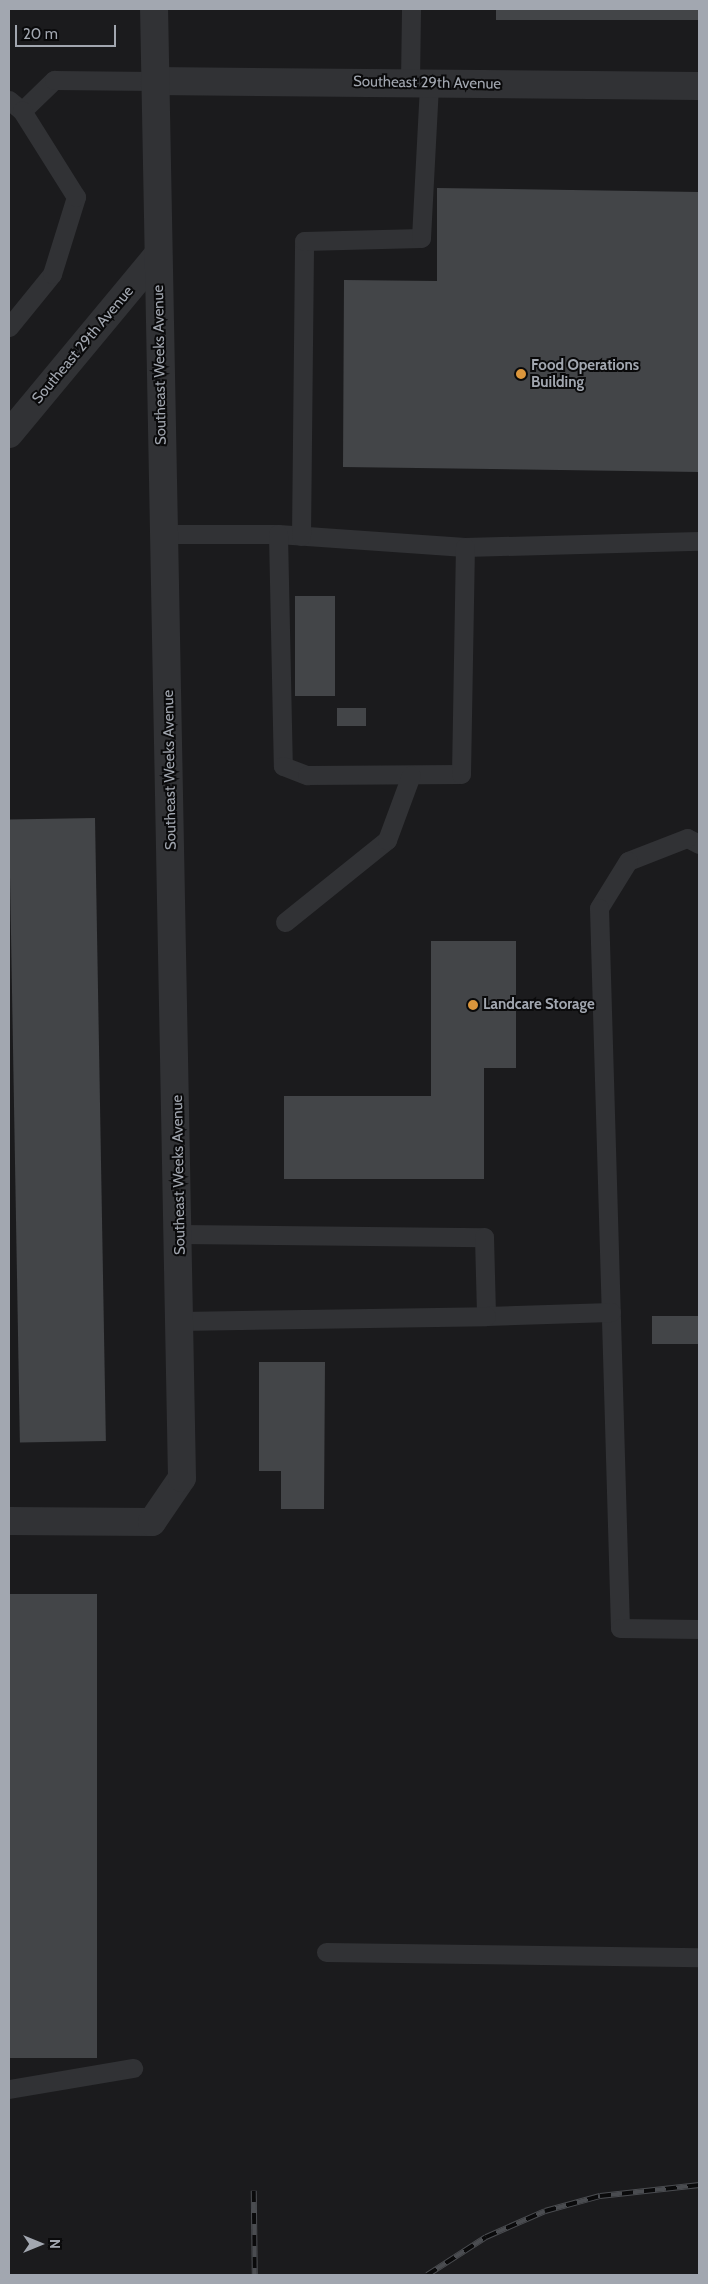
<!DOCTYPE html>
<html>
<head>
<meta charset="utf-8">
<style>
	body { margin:0 }
	#map { position:relative; width:708px; height:2284px; overflow:hidden; background:#0f0f10; font-family:Cabin,sans-serif }
	div>[style] { position:absolute }
	.built>* { inset:0; background:#1b1b1d; transform-origin:0 0 }
	.building>* { inset:0; background:#434548; transform-origin:0 0 }
	.service>* { height:19px; margin:-9.5px; padding:0 9.5px; transform-origin:9.5px; border-radius:9.5px; background:#313235 }
	.minor>* { height:28px; margin:-14px; padding:0 14px; transform-origin:14px; border-radius:14px; background:#313235 }
	.rail>* { height:5.5px; margin-top:-2.75px; transform-origin:0; background:repeating-linear-gradient(90deg,#0a0a0b 0 11px,#4a4c50 0 22px); box-sizing:border-box; border-block:1px solid #4a4c50 }
	.dots>* { width:14px; height:14px; translate:-50% -50%; box-sizing:border-box; border:2px solid #0a0a0b; border-radius:50% }
	span { translate:-50% -50%; white-space:nowrap; text-align:center; line-height:1.15; -webkit-text-stroke:4px #0a0a0b; paint-order:stroke }
	.street-label { font-size:15px; color:#a2a7b0 }
	.poi-label { font-size:15px; color:#a2a7b0; font-weight:700 }
	.left { translate:0 -50%; text-align:left }
	.frame { position:absolute; inset:0; border:10px solid #a2a7b0; pointer-events:none }
	.north { position:absolute; left:15px; top:2219px; width:50px; height:50px; -webkit-text-stroke:4px #0a0a0b; paint-order:stroke; rotate:90deg; font-size:14px; font-weight:700; line-height:20px; text-align:center; color:#a2a7b0 }
	.north::after { content:''; display:block; margin:auto; width:18px; height:22px; background:#a2a7b0; clip-path:polygon(50% 0,100% 100%,50% 72%,0 100%) }
	.scale { position:absolute; left:15px; top:25px; width:101px; height:22px; box-sizing:border-box; border:2px solid #a2a7b0; border-top:0; padding-left:6px; font-size:15px; line-height:18px; white-space:nowrap; color:#a2a7b0; -webkit-text-stroke:4px #0a0a0b; paint-order:stroke }
</style>
</head>
<body>
<div id="map">
	<div class="built">
		<i style="left:9px;top:9px;width:690px;height:2266px"></i>
	</div>
	<div class="building">
		<i style="left:496px;top:9px;width:203px;height:11px"></i>
		<i style="clip-path:polygon(437px 188px,699px 192px,699px 472px,343px 467px,344px 280px,437px 281px)"></i>
		<i style="left:295px;top:596px;width:40px;height:100px"></i>
		<i style="left:337px;top:708px;width:29px;height:18px"></i>
		<i style="left:95px;top:818px;width:623px;height:86px;rotate:89deg"></i>
		<i style="clip-path:polygon(431px 941px,516px 941px,516px 1068px,484px 1068px,484px 1179px,284px 1179px,284px 1096px,431px 1096px)"></i>
		<i style="left:699px;top:1316px;width:28px;height:47px;rotate:90deg"></i>
		<i style="clip-path:polygon(259px 1362px,325px 1362px,324px 1509px,281px 1509px,281px 1471px,259px 1471px)"></i>
		<i style="left:9px;top:1594px;width:88px;height:464px"></i>
	</div>
	<div class="service">
		<i style="left:410px;top:82px;width:73px;rotate:-89.2deg"></i>
		<i style="left:9px;top:100px;width:17px;rotate:40deg"></i>
		<i style="left:22px;top:111px;width:45px;rotate:-44.1deg"></i>
		<i style="left:54px;top:80px;width:100px;rotate:0.6deg"></i>
		<i style="left:9px;top:327px;width:68px;rotate:-50.9deg"></i>
		<i style="left:52px;top:274px;width:81px;rotate:-72.7deg"></i>
		<i style="left:76px;top:197px;width:102px;rotate:-122.1deg"></i>
		<i style="left:164px;top:534px;width:114px"></i>
		<i style="left:278px;top:534px;width:187px;rotate:4deg"></i>
		<i style="left:465px;top:547px;width:234px;rotate:-1.5deg"></i>
		<i style="left:278px;top:534px;width:232px;rotate:88.8deg"></i>
		<i style="left:283px;top:766px;width:26px;rotate:21deg"></i>
		<i style="left:307px;top:775px;width:154px;rotate:-0.4deg"></i>
		<i style="left:461px;top:774px;width:227px;rotate:-89deg"></i>
		<i style="left:301px;top:536px;width:295px;rotate:-89.4deg"></i>
		<i style="left:304px;top:241px;width:117px;rotate:-1.5deg"></i>
		<i style="left:421px;top:238px;width:155px;rotate:-87deg"></i>
		<i style="left:699px;top:844px;width:13px;rotate:-153deg"></i>
		<i style="left:687px;top:838px;width:63px;rotate:158.7deg"></i>
		<i style="left:628px;top:861px;width:55px;rotate:121.7deg"></i>
		<i style="left:599px;top:908px;width:720px;rotate:88.33deg"></i>
		<i style="left:620px;top:1628px;width:79px;rotate:0.7deg"></i>
		<i style="left:285px;top:922px;width:131px;rotate:-38.8deg"></i>
		<i style="left:387px;top:840px;width:69px;rotate:-69.7deg"></i>
		<i style="left:180px;top:1234px;width:304px;rotate:0.6deg"></i>
		<i style="left:484px;top:1237px;width:79px;rotate:88.5deg"></i>
		<i style="left:486px;top:1316px;width:125px;rotate:-1.8deg"></i>
		<i style="left:180px;top:1321px;width:306px;rotate:-0.9deg"></i>
		<i style="left:326px;top:1952px;width:373px;rotate:0.8deg"></i>
		<i style="left:9px;top:2089px;width:126px;rotate:-9.6deg"></i>
	</div>
	<div class="minor">
		<i style="left:154px;top:81px;width:545px;rotate:0.53deg"></i>
		<i style="left:9px;top:434px;width:231px;rotate:-50.3deg"></i>
		<i style="left:9px;top:1521px;width:143px;rotate:0.4deg"></i>
		<i style="left:152px;top:1522px;width:53px;rotate:-55.7deg"></i>
		<i style="left:182px;top:1478px;width:1469px;rotate:-91.09deg"></i>
	</div>
	<div class="rail">
		<i style="left:254px;top:2191px;width:84px;rotate:89.3deg"></i>
		<i style="left:427px;top:2275px;width:70px;rotate:-32.8deg"></i>
		<i style="left:486px;top:2237px;width:64px;rotate:-23.8deg"></i>
		<i style="left:545px;top:2211px;width:57px;rotate:-15.3deg"></i>
		<i style="left:600px;top:2196px;width:100px;rotate:-6.3deg"></i>
	</div>
	<div class="dots">
		<i style="left:521px;top:374px;background:#db963c"></i>
		<i style="left:473px;top:1005px;background:#db963c"></i>
	</div>
	<div class="street-label">
		<span style="left:427px;top:83px;rotate:1deg">Southeast 29th Avenue</span>
		<span style="left:83px;top:345px;rotate:-50deg">Southeast 29th Avenue</span>
		<span style="left:160px;top:365px;rotate:-91deg">Southeast Weeks Avenue</span>
		<span style="left:170px;top:770px;rotate:-91deg">Southeast Weeks Avenue</span>
		<span style="left:179px;top:1175px;rotate:-91deg">Southeast Weeks Avenue</span>
	</div>
	<div class="poi-label">
		<span class="left" style="left:531px;top:374px">Food Operations<br>Building</span>
		<span class="left" style="left:483px;top:1005px">Landcare Storage</span>
	</div>
	<div class="frame"></div>
	<div class="north">N</div>
	<div class="scale">20 m</div>
</div>
</body>
</html>
